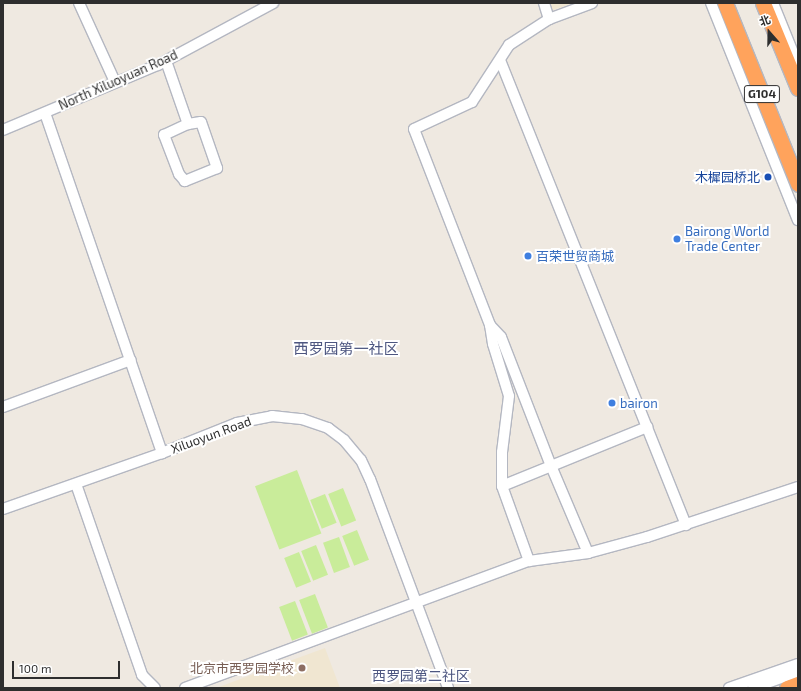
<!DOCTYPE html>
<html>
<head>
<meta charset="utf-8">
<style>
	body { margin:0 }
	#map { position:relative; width:801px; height:691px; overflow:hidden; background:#efe9e1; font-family:"Exo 2","Noto Sans SC",sans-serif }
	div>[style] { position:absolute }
	.education>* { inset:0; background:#f0e6d1 }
	.pitch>* { inset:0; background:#c9ec9a; transform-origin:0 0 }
	.roads { filter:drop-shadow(1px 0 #b4b7c1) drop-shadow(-1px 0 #b4b7c1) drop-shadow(0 1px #b4b7c1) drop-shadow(0 -1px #b4b7c1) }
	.minor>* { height:10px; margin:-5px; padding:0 5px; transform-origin:5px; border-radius:5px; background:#fff }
	.highway>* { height:15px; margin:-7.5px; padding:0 7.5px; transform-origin:7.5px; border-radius:7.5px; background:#ffa35c }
	.dots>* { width:11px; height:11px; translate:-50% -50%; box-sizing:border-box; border:2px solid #fff; border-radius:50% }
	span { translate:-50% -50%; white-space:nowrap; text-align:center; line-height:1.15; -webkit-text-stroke:4px #fff; paint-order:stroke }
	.shield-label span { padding:1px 3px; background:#fff; border:1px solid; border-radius:3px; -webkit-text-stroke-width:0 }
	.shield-label { font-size:12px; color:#2e2e2e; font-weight:700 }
	.street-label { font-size:13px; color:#2e2e2e }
	.transit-label { font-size:13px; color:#164399 }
	.right { translate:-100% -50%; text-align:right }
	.shop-label { font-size:13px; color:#366cbe }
	.left { translate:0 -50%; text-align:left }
	.education-label { font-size:13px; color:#785e54 }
	.neighbourhood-label { font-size:14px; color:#4d5680 }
	.quarter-label { font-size:15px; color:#4d5680 }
	.frame { position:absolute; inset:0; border:4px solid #2e2e2e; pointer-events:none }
	.north { position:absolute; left:749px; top:12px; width:40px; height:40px; -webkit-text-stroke:3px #fff; paint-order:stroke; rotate:340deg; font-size:11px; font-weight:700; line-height:16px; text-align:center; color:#2e2e2e }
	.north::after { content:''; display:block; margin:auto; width:14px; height:18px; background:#2e2e2e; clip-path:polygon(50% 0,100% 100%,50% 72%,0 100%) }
	.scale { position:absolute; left:12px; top:661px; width:108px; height:18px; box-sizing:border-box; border:2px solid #2e2e2e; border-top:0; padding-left:5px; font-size:12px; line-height:14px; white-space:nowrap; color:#2e2e2e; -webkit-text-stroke:3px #fff; paint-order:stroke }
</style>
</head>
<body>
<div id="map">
	<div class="education">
		<i style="clip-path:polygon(550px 3px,573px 3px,553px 10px)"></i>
		<i style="clip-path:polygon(325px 648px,340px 688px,216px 688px)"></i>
	</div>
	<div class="pitch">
		<i style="left:297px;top:470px;width:68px;height:45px;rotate:69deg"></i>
		<i style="left:343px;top:488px;width:35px;height:16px;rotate:68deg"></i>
		<i style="left:325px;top:494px;width:31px;height:16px;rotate:68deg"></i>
		<i style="left:357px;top:530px;width:32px;height:16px;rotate:68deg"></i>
		<i style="left:339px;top:537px;width:32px;height:17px;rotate:70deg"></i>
		<i style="left:316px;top:545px;width:32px;height:16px;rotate:68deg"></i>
		<i style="left:299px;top:552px;width:32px;height:16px;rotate:68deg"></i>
		<i style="left:315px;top:594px;width:36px;height:17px;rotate:69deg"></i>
		<i style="left:295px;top:601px;width:36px;height:17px;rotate:69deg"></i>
	</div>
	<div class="roads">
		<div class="minor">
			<i style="left:79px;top:3px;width:87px;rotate:65.5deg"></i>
			<i style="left:544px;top:3px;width:17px;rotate:73deg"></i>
			<i style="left:711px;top:3px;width:234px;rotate:68.2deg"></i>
			<i style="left:773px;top:3px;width:67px;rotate:68deg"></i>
			<i style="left:500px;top:60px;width:501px;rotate:68.2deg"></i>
			<i style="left:166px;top:61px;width:67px;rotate:70.8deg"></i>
			<i style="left:188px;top:124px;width:13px;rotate:-9deg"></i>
			<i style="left:201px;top:122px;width:49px;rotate:70.8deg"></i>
			<i style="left:217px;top:168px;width:35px;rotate:158deg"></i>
			<i style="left:185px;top:181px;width:9px;rotate:-131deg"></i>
			<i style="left:179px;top:174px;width:42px;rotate:-111deg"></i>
			<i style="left:164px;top:135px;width:26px;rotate:-25deg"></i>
			<i style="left:45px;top:113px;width:360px;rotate:71deg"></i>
			<i style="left:3px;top:130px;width:168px;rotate:-22.8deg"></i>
			<i style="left:158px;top:65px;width:131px;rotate:-28.3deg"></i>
			<i style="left:490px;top:325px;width:19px;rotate:81deg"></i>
			<i style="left:493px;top:344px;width:54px;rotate:72.9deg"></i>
			<i style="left:509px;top:396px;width:56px;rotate:97.1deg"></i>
			<i style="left:502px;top:452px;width:34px;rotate:90deg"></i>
			<i style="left:502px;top:486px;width:80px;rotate:70.2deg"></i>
			<i style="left:3px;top:407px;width:136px;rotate:-20.2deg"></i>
			<i style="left:76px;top:484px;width:202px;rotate:70.9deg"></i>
			<i style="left:142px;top:675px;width:18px;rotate:45deg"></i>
			<i style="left:502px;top:486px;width:157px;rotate:-22.1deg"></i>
			<i style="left:3px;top:509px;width:169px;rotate:-19.4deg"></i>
			<i style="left:162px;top:453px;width:81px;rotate:-21.8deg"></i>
			<i style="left:237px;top:423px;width:36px;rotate:-11deg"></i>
			<i style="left:272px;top:416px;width:30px;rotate:6deg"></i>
			<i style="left:302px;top:419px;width:28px;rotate:19deg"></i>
			<i style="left:328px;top:428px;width:20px;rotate:37deg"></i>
			<i style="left:344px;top:440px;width:26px;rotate:50deg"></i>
			<i style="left:361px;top:460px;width:21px;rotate:65deg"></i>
			<i style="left:370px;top:479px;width:223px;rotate:69.5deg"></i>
			<i style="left:588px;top:553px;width:95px;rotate:-113deg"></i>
			<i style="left:551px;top:466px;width:138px;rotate:-111.2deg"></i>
			<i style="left:501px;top:337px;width:16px;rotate:-133deg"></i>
			<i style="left:490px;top:325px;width:210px;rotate:-111.2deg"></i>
			<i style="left:414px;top:129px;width:64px;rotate:-25deg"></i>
			<i style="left:472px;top:102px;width:68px;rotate:-57deg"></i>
			<i style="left:509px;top:45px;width:48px;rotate:-33deg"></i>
			<i style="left:549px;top:19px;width:46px;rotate:-20.4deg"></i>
			<i style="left:185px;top:688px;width:367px;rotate:-20.3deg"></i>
			<i style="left:529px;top:561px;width:60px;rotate:-7.7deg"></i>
			<i style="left:588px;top:553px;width:61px;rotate:-15.2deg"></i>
			<i style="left:647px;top:537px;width:159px;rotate:-18.3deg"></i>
			<i style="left:729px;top:688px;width:73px;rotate:-19.2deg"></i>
			<i style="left:753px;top:688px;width:48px;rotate:-19.6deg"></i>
		</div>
		<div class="highway">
			<i style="left:725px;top:3px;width:195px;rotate:68deg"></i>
			<i style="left:763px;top:3px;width:92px;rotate:67.6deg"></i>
			<i style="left:787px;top:688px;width:12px;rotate:-20deg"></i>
		</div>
	</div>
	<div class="dots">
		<i style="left:768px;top:177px;background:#1a4fb4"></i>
		<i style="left:677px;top:239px;background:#3f7fe0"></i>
		<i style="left:528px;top:256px;background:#3f7fe0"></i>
		<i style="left:612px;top:403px;background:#3f7fe0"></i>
		<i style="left:302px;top:668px;background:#8d6e63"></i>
	</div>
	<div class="shield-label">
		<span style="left:762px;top:94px">G104</span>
	</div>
	<div class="street-label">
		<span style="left:118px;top:80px;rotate:-24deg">North Xiluoyuan Road</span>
		<span style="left:211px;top:435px;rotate:-20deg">Xiluoyun Road</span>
	</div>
	<div class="transit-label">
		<span class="right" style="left:760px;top:177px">木樨园桥北</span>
	</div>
	<div class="shop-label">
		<span class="left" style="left:685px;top:239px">Bairong World<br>Trade Center</span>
		<span class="left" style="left:536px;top:256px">百荣世贸商城</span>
		<span class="left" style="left:620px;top:403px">bairon</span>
	</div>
	<div class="education-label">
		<span class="right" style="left:294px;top:668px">北京市西罗园学校</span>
	</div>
	<div class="neighbourhood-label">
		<span style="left:421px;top:676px">西罗园第二社区</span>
	</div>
	<div class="quarter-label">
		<span style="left:346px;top:349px">西罗园第一社区</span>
	</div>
	<div class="frame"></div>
	<div class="north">北</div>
	<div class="scale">100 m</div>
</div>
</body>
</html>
